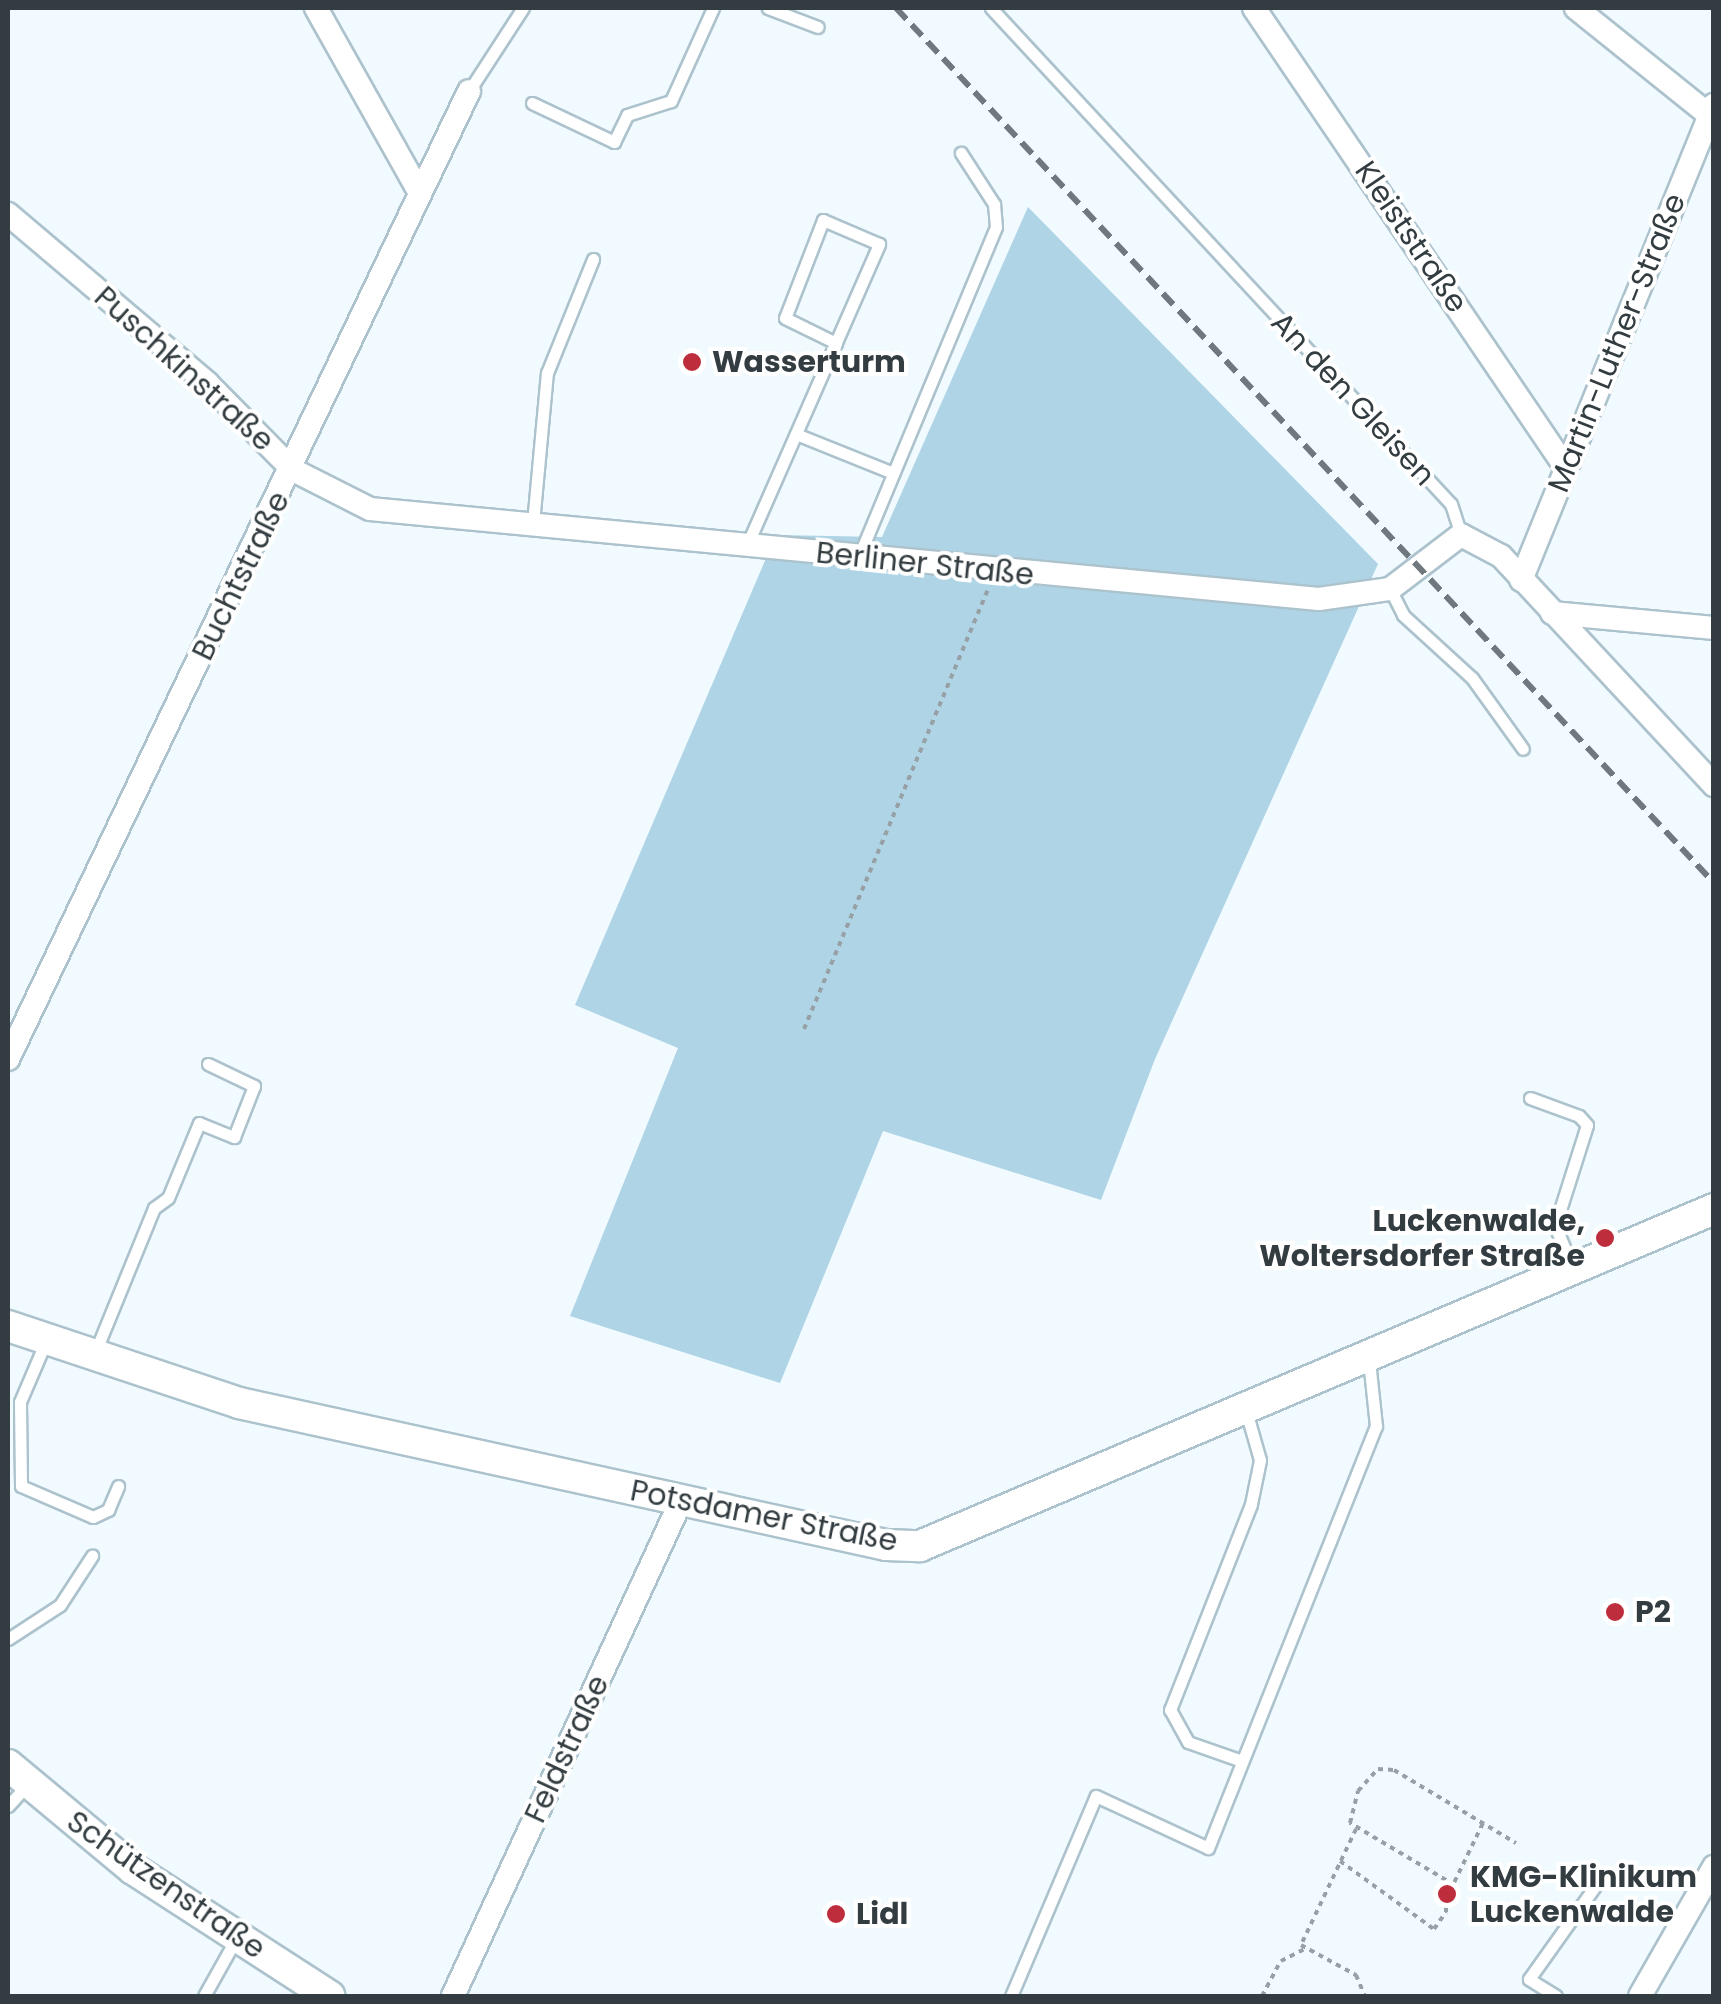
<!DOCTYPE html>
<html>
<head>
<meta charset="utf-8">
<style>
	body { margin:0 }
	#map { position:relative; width:1721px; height:2004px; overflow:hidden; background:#f1faff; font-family:Poppins,sans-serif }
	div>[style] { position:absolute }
	.green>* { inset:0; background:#aed4e6 }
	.path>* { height:4px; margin-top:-2px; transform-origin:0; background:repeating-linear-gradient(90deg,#97a0a5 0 5px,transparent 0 10px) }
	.roads { filter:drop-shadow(2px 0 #acc2cc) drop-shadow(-2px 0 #acc2cc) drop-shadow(0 2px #acc2cc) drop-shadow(0 -2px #acc2cc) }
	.lane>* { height:11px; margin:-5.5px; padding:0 5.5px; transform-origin:5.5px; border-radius:5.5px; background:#fff }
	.street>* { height:22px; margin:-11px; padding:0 11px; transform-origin:11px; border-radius:11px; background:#fff }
	.secondary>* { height:30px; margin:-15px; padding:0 15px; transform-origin:15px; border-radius:15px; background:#fff }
	.rail>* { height:6px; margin-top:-3px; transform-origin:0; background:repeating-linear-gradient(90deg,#6f787c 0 15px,transparent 0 23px) }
	.dots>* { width:28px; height:28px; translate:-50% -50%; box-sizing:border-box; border:5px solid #fff; border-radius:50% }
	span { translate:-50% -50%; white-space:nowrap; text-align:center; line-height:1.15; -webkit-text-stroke:8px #fff; paint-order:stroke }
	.street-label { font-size:30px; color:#333c40 }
	.poi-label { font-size:30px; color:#333c40; font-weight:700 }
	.left { translate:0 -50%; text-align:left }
	.right { translate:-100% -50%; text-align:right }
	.frame { position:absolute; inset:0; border:10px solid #333c40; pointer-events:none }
</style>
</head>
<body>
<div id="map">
	<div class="green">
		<i style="clip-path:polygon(1028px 207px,1378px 564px,1155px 1059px,1101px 1200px,883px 1131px,780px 1383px,570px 1316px,678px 1048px,575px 1005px,776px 535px,882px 537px)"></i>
	</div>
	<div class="path">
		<i style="left:804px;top:1029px;width:480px;rotate:-67.3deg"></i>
		<i style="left:1356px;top:1829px;width:128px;rotate:115.4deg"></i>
		<i style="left:1301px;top:1945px;width:63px;rotate:28.6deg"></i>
		<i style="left:1356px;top:1975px;width:23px;rotate:67deg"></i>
		<i style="left:1340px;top:1861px;width:116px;rotate:35.9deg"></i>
		<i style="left:1434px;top:1929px;width:21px;rotate:-55deg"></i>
		<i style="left:1446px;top:1912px;width:32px;rotate:-90deg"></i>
		<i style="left:1446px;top:1880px;width:112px;rotate:-149.3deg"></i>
		<i style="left:1350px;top:1823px;width:33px;rotate:-76deg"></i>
		<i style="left:1358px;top:1791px;width:30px;rotate:-48deg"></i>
		<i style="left:1378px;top:1769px;width:16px;rotate:4deg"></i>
		<i style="left:1394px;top:1770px;width:142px;rotate:30.9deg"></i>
		<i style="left:1450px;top:1891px;width:76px;rotate:-64.1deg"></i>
		<i style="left:1262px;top:1996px;width:40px;rotate:-62deg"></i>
		<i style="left:1281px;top:1961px;width:27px;rotate:-27deg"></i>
	</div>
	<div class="roads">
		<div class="lane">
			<i style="left:768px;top:8px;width:53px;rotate:20.8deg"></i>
			<i style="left:991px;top:8px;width:676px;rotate:47.16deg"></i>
			<i style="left:1451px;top:504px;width:33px;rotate:72deg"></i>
			<i style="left:469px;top:91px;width:99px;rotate:-57deg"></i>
			<i style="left:532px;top:103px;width:91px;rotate:25.4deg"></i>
			<i style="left:614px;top:142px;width:30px;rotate:-64deg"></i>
			<i style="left:627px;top:115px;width:46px;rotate:-17.7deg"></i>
			<i style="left:671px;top:101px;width:102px;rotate:-65.7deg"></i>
			<i style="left:796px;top:434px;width:105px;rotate:21.9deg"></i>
			<i style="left:533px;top:523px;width:151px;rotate:-84.7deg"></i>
			<i style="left:547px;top:373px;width:123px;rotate:-68deg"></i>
			<i style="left:747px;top:545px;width:329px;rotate:-66.3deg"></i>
			<i style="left:879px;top:244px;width:61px;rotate:-156.8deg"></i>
			<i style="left:823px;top:220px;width:105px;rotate:111.2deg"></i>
			<i style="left:785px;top:318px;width:57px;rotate:26.1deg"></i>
			<i style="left:859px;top:556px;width:356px;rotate:-67.4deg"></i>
			<i style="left:996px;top:227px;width:23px;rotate:-95deg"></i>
			<i style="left:994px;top:204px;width:61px;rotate:-122.9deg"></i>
			<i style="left:1390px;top:589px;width:29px;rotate:63deg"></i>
			<i style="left:1403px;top:615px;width:93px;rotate:42.4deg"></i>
			<i style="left:1472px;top:678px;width:87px;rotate:54.3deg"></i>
			<i style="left:1530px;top:1098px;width:52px;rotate:20.2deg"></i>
			<i style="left:1579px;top:1116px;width:12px;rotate:48deg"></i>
			<i style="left:1587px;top:1125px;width:106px;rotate:107.6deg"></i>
			<i style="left:1555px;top:1226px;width:46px;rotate:66.8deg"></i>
			<i style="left:46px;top:1341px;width:66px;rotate:113.1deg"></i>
			<i style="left:20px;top:1402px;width:84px;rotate:89.3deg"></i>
			<i style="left:21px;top:1486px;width:78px;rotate:23.3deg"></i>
			<i style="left:93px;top:1517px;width:17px;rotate:-25deg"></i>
			<i style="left:108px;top:1510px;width:26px;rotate:-67deg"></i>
			<i style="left:94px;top:1355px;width:159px;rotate:-67.8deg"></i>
			<i style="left:154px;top:1208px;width:17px;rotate:-36deg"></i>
			<i style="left:168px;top:1198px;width:81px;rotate:-67.5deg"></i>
			<i style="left:199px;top:1123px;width:38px;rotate:22deg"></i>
			<i style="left:234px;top:1137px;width:55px;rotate:-68.6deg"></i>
			<i style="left:254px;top:1086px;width:51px;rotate:-154.4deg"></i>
			<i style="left:8px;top:1639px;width:62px;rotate:-33.2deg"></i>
			<i style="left:60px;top:1605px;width:59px;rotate:-56.9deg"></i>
			<i style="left:1242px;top:1761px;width:57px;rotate:-160.6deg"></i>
			<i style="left:1188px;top:1742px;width:37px;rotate:-119deg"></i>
			<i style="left:1170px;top:1710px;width:221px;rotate:-68.5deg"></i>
			<i style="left:1251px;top:1504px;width:45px;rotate:-78.4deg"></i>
			<i style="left:1260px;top:1460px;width:51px;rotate:-105.9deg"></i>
			<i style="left:8px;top:1806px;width:30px;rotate:-48deg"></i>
			<i style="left:204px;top:1996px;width:68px;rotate:-60.8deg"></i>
			<i style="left:1011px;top:1996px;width:217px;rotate:-67deg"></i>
			<i style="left:1096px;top:1796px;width:123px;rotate:24.9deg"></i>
			<i style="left:1208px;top:1848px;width:454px;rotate:-68.3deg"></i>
			<i style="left:1376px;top:1426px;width:66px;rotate:-96.1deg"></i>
			<i style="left:1556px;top:1996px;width:32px;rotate:-148deg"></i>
			<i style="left:1529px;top:1979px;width:114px;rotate:-54.6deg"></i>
		</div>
		<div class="street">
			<i style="left:316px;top:8px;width:206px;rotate:60.7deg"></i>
			<i style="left:1254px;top:8px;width:556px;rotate:55.85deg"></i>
			<i style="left:1576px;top:8px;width:177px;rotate:38.8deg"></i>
			<i style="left:8px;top:214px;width:261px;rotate:40.3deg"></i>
			<i style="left:207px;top:383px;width:122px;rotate:45.3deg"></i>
			<i style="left:293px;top:470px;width:86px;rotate:26.9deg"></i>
			<i style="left:370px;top:509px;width:953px;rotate:5.42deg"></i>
			<i style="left:1319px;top:599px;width:72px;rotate:-8deg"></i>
			<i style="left:1390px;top:589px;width:89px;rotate:-37.3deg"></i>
			<i style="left:1461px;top:535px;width:45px;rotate:27.7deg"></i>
			<i style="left:1501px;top:556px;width:313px;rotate:47.1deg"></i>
			<i style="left:1521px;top:580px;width:513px;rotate:-67.89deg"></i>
			<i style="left:1552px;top:613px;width:163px;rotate:5.3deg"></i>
			<i style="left:8px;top:1059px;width:1072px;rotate:-64.53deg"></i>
			<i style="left:453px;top:1996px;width:545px;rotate:-65.27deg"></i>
			<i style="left:1640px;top:1996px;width:149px;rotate:-60.2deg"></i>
		</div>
		<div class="secondary">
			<i style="left:8px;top:1326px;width:243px;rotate:18.4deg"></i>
			<i style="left:239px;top:1403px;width:662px;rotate:12.38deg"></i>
			<i style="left:886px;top:1545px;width:34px;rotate:2deg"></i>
			<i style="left:920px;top:1546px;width:863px;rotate:-23deg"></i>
			<i style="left:8px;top:1765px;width:163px;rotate:39.8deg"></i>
			<i style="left:133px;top:1869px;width:234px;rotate:32.9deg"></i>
		</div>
	</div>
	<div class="rail">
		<i style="left:896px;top:8px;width:1198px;rotate:46.93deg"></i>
	</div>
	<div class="dots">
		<i style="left:692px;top:362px;background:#bd2d3c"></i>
		<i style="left:1605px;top:1238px;background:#bd2d3c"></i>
		<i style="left:1615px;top:1612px;background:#bd2d3c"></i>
		<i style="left:1447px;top:1894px;background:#bd2d3c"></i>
		<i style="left:836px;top:1914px;background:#bd2d3c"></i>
	</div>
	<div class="street-label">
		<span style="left:1411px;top:237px;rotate:56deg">Kleiststraße</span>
		<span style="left:1617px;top:343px;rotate:-68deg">Martin-Luther-Straße</span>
		<span style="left:184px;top:369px;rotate:42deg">Puschkinstraße</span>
		<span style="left:1353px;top:399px;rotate:47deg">An den Gleisen</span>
		<span style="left:925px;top:564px;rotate:6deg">Berliner Straße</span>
		<span style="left:241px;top:576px;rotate:-64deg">Buchtstraße</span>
		<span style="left:764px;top:1516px;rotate:11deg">Potsdamer Straße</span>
		<span style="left:567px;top:1749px;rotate:-65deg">Feldstraße</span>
		<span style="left:166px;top:1885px;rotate:35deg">Schützenstraße</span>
	</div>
	<div class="poi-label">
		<span class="left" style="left:712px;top:362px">Wasserturm</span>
		<span class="right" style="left:1585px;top:1238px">Luckenwalde,<br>Woltersdorfer Straße</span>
		<span class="left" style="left:1635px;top:1612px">P2</span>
		<span class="left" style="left:1470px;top:1894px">KMG-Klinikum<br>Luckenwalde</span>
		<span class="left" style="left:856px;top:1914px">Lidl</span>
	</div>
	<div class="frame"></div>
</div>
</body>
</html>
